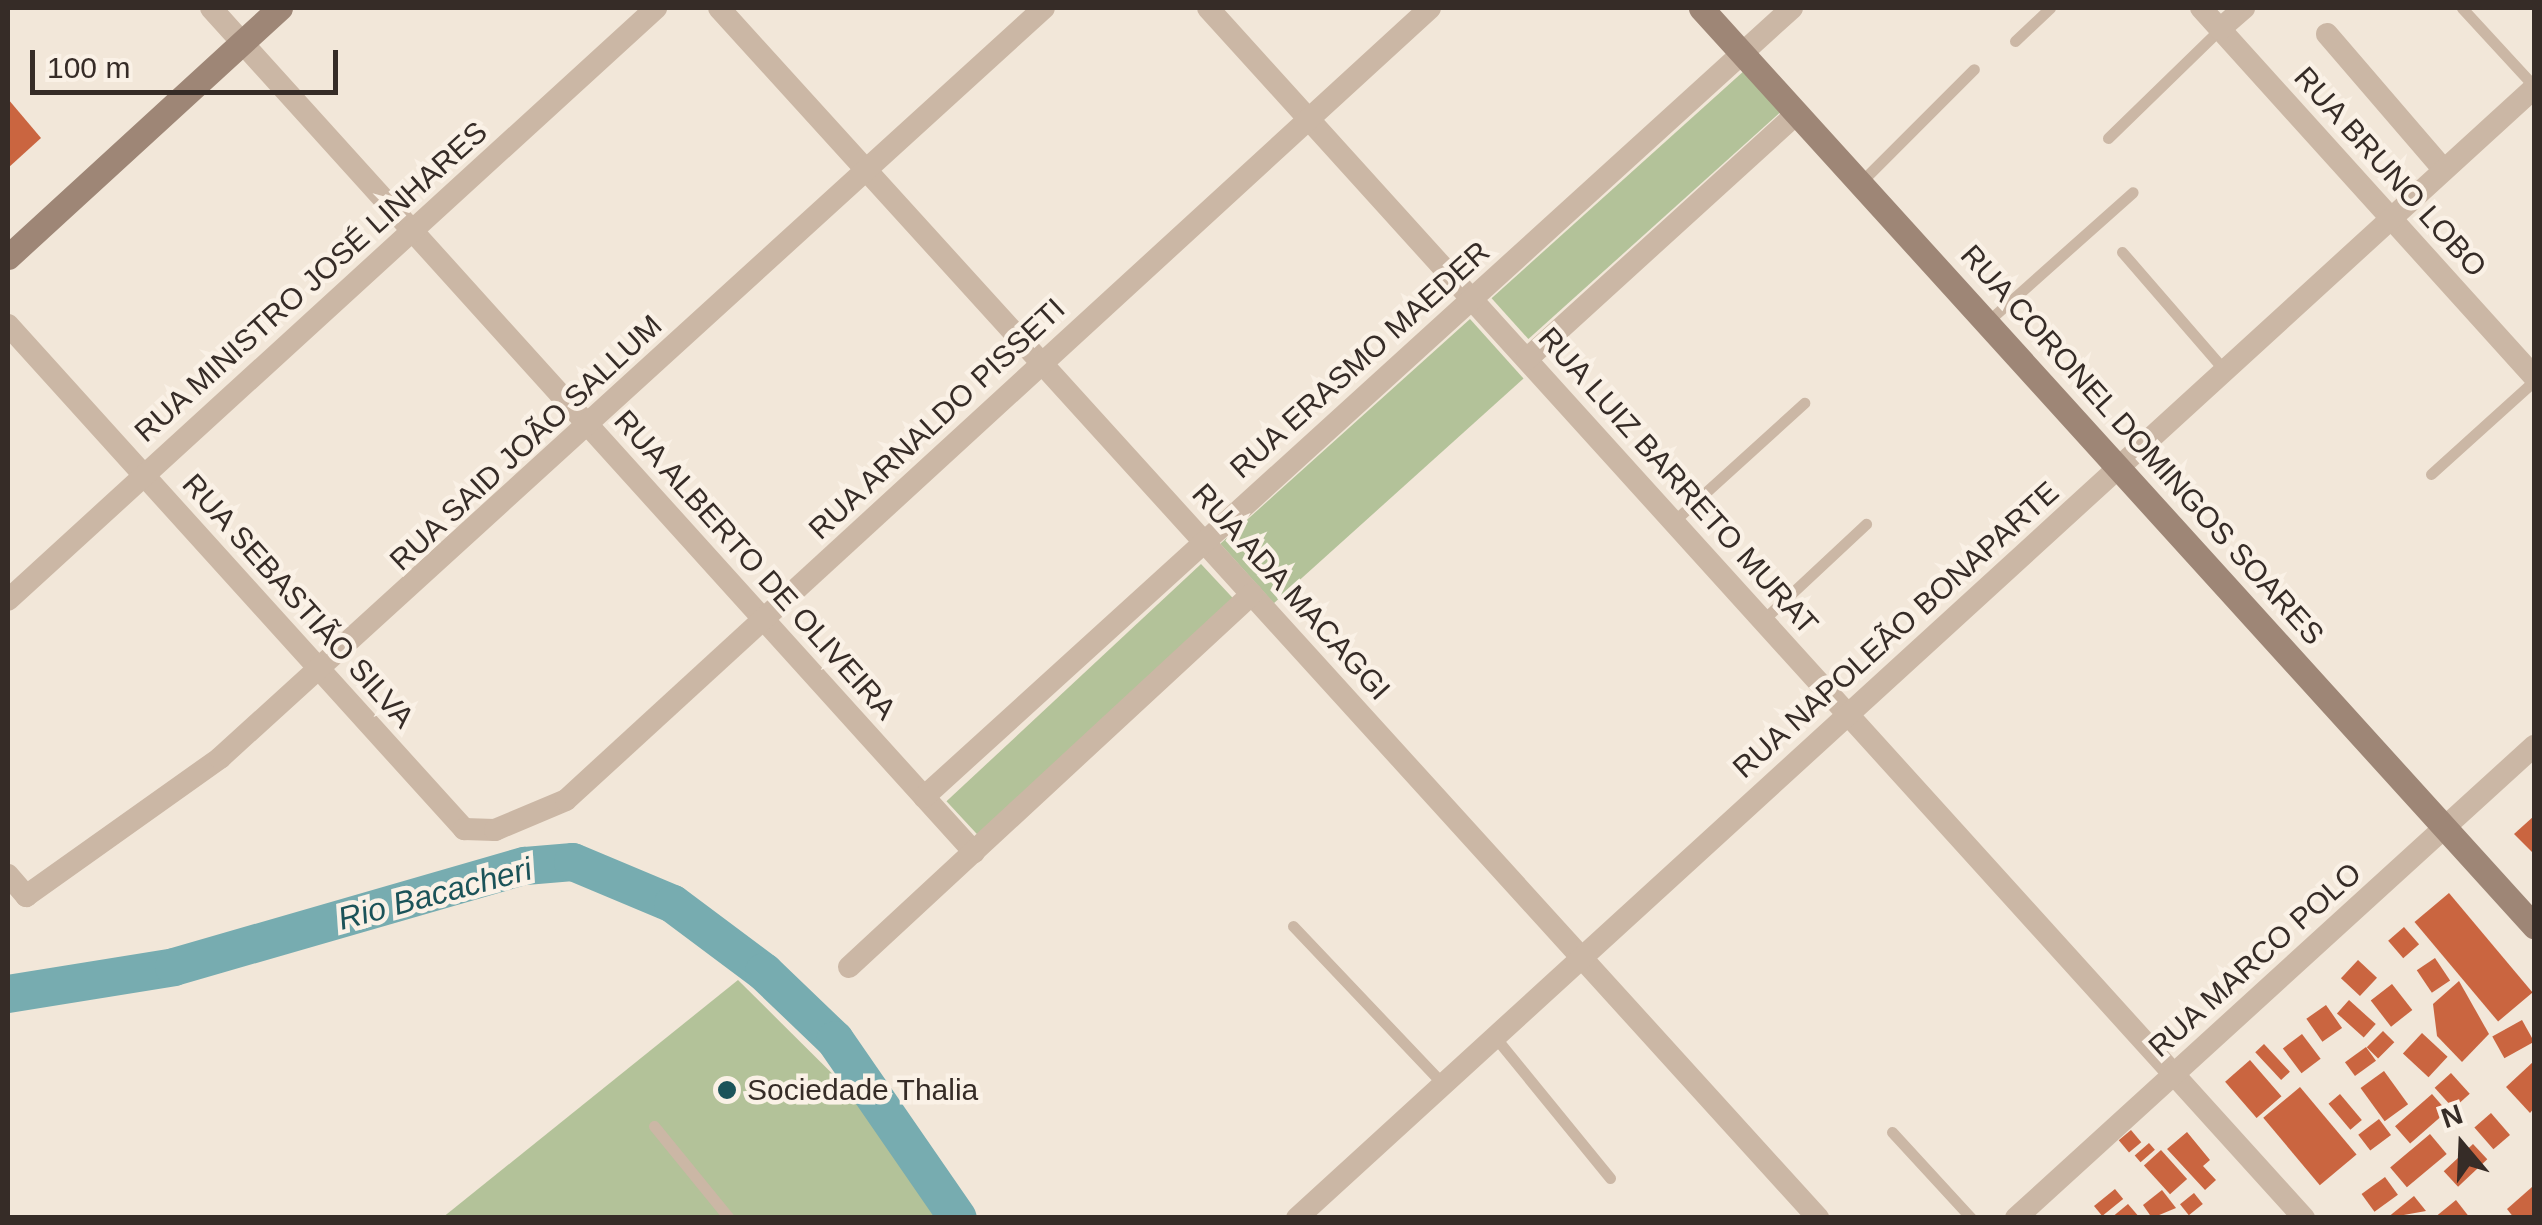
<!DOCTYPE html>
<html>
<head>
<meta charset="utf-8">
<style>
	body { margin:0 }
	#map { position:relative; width:2542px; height:1225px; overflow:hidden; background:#f2e7d9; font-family:Arial,sans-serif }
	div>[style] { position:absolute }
	.green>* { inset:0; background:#b3c299; transform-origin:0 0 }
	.river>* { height:38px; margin:-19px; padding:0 19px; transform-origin:19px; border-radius:19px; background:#77acb0 }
	.building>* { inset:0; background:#ca6540; transform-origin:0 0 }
	.lane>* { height:11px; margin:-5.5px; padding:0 5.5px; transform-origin:5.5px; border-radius:5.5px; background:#cbb7a5 }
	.street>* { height:22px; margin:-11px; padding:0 11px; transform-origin:11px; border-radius:11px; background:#cbb7a5 }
	.secondary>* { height:25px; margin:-12.5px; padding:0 12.5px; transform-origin:12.5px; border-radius:12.5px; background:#9e8676 }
	.dots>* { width:28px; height:28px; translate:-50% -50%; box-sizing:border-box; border:5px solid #faf1e6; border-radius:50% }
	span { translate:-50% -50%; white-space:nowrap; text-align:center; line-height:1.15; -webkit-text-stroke:9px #faf1e6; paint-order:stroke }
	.street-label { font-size:30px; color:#362c27 }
	.poi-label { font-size:30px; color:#362c27 }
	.left { translate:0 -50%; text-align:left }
	.water-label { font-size:32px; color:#1b5359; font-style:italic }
	.frame { position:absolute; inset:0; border:10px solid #362c27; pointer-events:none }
	.north { position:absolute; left:2412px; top:1095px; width:100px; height:100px; -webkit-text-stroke:8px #faf1e6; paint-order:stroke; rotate:341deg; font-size:28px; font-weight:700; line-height:40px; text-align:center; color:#362c27 }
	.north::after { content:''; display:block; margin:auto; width:35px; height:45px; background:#362c27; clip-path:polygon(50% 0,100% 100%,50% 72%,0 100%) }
	.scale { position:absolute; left:30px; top:50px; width:308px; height:45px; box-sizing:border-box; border:5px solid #362c27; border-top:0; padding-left:12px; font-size:30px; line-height:35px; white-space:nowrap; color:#362c27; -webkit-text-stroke:8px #faf1e6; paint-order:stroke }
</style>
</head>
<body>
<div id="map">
	<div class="green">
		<i style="left:1745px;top:70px;width:55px;height:341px;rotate:48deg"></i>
		<i style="left:1470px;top:319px;width:80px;height:336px;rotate:48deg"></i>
		<i style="left:1201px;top:564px;width:49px;height:348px;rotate:47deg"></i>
		<i style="clip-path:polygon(738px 980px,893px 1134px,941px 1217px,442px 1218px)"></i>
	</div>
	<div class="river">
		<i style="left:8px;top:994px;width:168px;rotate:-9.2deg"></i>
		<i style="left:174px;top:967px;width:365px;rotate:-16.1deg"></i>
		<i style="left:525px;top:866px;width:48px;rotate:-4.8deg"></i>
		<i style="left:573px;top:862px;width:108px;rotate:22.8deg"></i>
		<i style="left:673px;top:904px;width:114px;rotate:36.8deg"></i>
		<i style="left:764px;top:972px;width:98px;rotate:43.8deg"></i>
		<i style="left:835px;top:1040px;width:216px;rotate:55.4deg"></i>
	</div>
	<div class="building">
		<i style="clip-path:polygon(8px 99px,41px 138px,8px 168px)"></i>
		<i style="clip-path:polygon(2534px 816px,2534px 854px,2514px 834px)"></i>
		<i style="left:2449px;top:893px;width:130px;height:45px;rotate:50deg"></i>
		<i style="left:2404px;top:927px;width:23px;height:21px;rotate:49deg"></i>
		<i style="left:2435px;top:958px;width:27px;height:22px;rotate:56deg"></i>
		<i style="left:2358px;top:960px;width:26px;height:25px;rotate:43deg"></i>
		<i style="clip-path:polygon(2459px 981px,2489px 1034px,2462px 1062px,2437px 1036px,2433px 1004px)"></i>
		<i style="left:2392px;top:984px;width:33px;height:27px;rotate:52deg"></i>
		<i style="left:2349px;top:1000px;width:36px;height:18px;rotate:42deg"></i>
		<i style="left:2326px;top:1005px;width:28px;height:24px;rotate:55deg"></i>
		<i style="left:2522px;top:1020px;width:25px;height:34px;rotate:61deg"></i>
		<i style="left:2383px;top:1031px;width:16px;height:23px;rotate:45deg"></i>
		<i style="left:2422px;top:1033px;width:35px;height:28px;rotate:43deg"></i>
		<i style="left:2302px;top:1034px;width:31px;height:24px;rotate:53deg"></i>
		<i style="left:2264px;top:1044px;width:38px;height:12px;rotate:47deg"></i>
		<i style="left:2366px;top:1047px;width:17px;height:26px;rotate:54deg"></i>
		<i style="left:2250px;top:1060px;width:48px;height:33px;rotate:49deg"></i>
		<i style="clip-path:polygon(2534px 1061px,2534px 1108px,2530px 1113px,2506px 1087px)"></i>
		<i style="left:2384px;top:1071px;width:41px;height:29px;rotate:54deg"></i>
		<i style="left:2451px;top:1073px;width:28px;height:22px;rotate:48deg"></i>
		<i style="left:2300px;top:1087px;width:88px;height:48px;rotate:50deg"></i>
		<i style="left:2340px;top:1094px;width:34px;height:15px;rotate:50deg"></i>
		<i style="left:2432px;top:1094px;width:23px;height:49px;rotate:49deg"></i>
		<i style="left:2491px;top:1113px;width:29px;height:22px;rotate:49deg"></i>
		<i style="left:2379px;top:1119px;width:20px;height:26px;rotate:53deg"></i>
		<i style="left:2131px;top:1130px;width:16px;height:16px;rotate:50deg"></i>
		<i style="clip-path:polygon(2187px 1132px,2210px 1160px,2203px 1166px,2216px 1180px,2205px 1190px,2167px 1149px)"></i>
		<i style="left:2430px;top:1134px;width:26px;height:52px;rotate:50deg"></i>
		<i style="left:2149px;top:1143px;width:9px;height:19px;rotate:49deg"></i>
		<i style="left:2473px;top:1144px;width:21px;height:40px;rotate:47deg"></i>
		<i style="left:2161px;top:1150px;width:39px;height:23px;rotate:48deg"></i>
		<i style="left:2385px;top:1177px;width:22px;height:29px;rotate:54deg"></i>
		<i style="clip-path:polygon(2532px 1187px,2534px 1218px,2514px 1218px,2507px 1209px)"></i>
		<i style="left:2115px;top:1189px;width:13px;height:27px;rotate:51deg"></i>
		<i style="clip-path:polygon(2162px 1190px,2176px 1208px,2152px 1218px,2143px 1205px)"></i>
		<i style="left:2194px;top:1193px;width:14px;height:18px;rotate:51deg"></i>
		<i style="clip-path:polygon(2414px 1196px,2426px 1211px,2387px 1218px)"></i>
		<i style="clip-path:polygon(2456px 1200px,2470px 1218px,2434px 1218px)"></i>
		<i style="clip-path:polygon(2128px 1204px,2140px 1218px,2111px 1218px)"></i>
	</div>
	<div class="lane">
		<i style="left:2462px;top:8px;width:106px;rotate:47.3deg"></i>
		<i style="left:2015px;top:41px;width:48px;rotate:-43.3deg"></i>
		<i style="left:2108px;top:138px;width:156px;rotate:-44.2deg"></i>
		<i style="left:1860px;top:183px;width:161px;rotate:-45deg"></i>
		<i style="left:2122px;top:252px;width:157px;rotate:49.1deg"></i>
		<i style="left:1987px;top:322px;width:195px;rotate:-41.7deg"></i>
		<i style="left:2431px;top:474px;width:139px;rotate:-42.1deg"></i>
		<i style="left:1674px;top:521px;width:176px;rotate:-42.2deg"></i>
		<i style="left:1763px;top:620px;width:141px;rotate:-43deg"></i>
		<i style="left:1293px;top:926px;width:218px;rotate:46.5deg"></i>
		<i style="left:1495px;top:1037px;width:182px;rotate:50.8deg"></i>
		<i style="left:654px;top:1126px;width:119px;rotate:50.8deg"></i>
		<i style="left:1892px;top:1132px;width:117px;rotate:47.4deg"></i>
	</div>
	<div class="street">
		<i style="left:211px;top:8px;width:1138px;rotate:47.89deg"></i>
		<i style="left:719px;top:8px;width:1635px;rotate:47.75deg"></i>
		<i style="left:1208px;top:8px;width:1633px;rotate:47.83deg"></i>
		<i style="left:2201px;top:8px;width:497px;rotate:47.9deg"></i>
		<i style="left:2220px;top:29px;width:32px;rotate:-41deg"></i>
		<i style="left:2327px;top:34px;width:179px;rotate:49.3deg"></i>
		<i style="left:8px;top:325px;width:680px;rotate:47.86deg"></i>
		<i style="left:464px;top:829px;width:31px;rotate:2deg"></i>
		<i style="left:495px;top:830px;width:77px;rotate:-22.9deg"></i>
		<i style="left:566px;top:800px;width:1172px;rotate:-42.51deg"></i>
		<i style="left:1527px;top:359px;width:365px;rotate:-42.3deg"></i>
		<i style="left:8px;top:600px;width:878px;rotate:-42.41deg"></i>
		<i style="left:924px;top:797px;width:1173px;rotate:-42.27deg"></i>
		<i style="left:8px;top:875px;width:28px;rotate:49deg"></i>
		<i style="left:26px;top:896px;width:238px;rotate:-35.4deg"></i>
		<i style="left:220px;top:758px;width:1114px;rotate:-42.31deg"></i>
		<i style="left:849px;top:967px;width:549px;rotate:-42.79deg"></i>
		<i style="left:1297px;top:1218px;width:1675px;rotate:-42.41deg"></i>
		<i style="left:2016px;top:1218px;width:701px;rotate:-42.34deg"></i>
	</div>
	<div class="secondary">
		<i style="left:1701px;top:8px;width:1240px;rotate:47.78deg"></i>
		<i style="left:8px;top:257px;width:369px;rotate:-42.5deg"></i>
	</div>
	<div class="dots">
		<i style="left:727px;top:1090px;background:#1b5359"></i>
	</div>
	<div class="street-label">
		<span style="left:2390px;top:172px;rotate:48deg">RUA BRUNO LOBO</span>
		<span style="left:311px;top:282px;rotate:-42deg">RUA MINISTRO JOSÉ LINHARES</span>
		<span style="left:1360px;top:360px;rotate:-42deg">RUA ERASMO MAEDER</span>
		<span style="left:937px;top:419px;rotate:-43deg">RUA ARNALDO PISSETI</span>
		<span style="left:526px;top:443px;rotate:-43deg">RUA SAID JOÃO SALLUM</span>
		<span style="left:2142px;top:445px;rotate:48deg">RUA CORONEL DOMINGOS SOARES</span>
		<span style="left:1678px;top:481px;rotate:48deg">RUA LUIZ BARRETO MURAT</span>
		<span style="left:755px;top:565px;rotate:48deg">RUA ALBERTO DE OLIVEIRA</span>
		<span style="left:1291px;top:592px;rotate:48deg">RUA ADA MACAGGI</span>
		<span style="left:298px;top:601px;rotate:48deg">RUA SEBASTIÃO SILVA</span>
		<span style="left:1896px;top:630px;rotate:-42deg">RUA NAPOLEÃO BONAPARTE</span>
		<span style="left:2255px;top:960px;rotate:-42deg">RUA MARCO POLO</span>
	</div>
	<div class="poi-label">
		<span class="left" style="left:747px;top:1090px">Sociedade Thalia</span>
	</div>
	<div class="water-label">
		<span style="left:435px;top:894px;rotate:-15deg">Rio Bacacheri</span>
	</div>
	<div class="frame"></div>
	<div class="north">N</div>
	<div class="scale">100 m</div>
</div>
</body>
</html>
